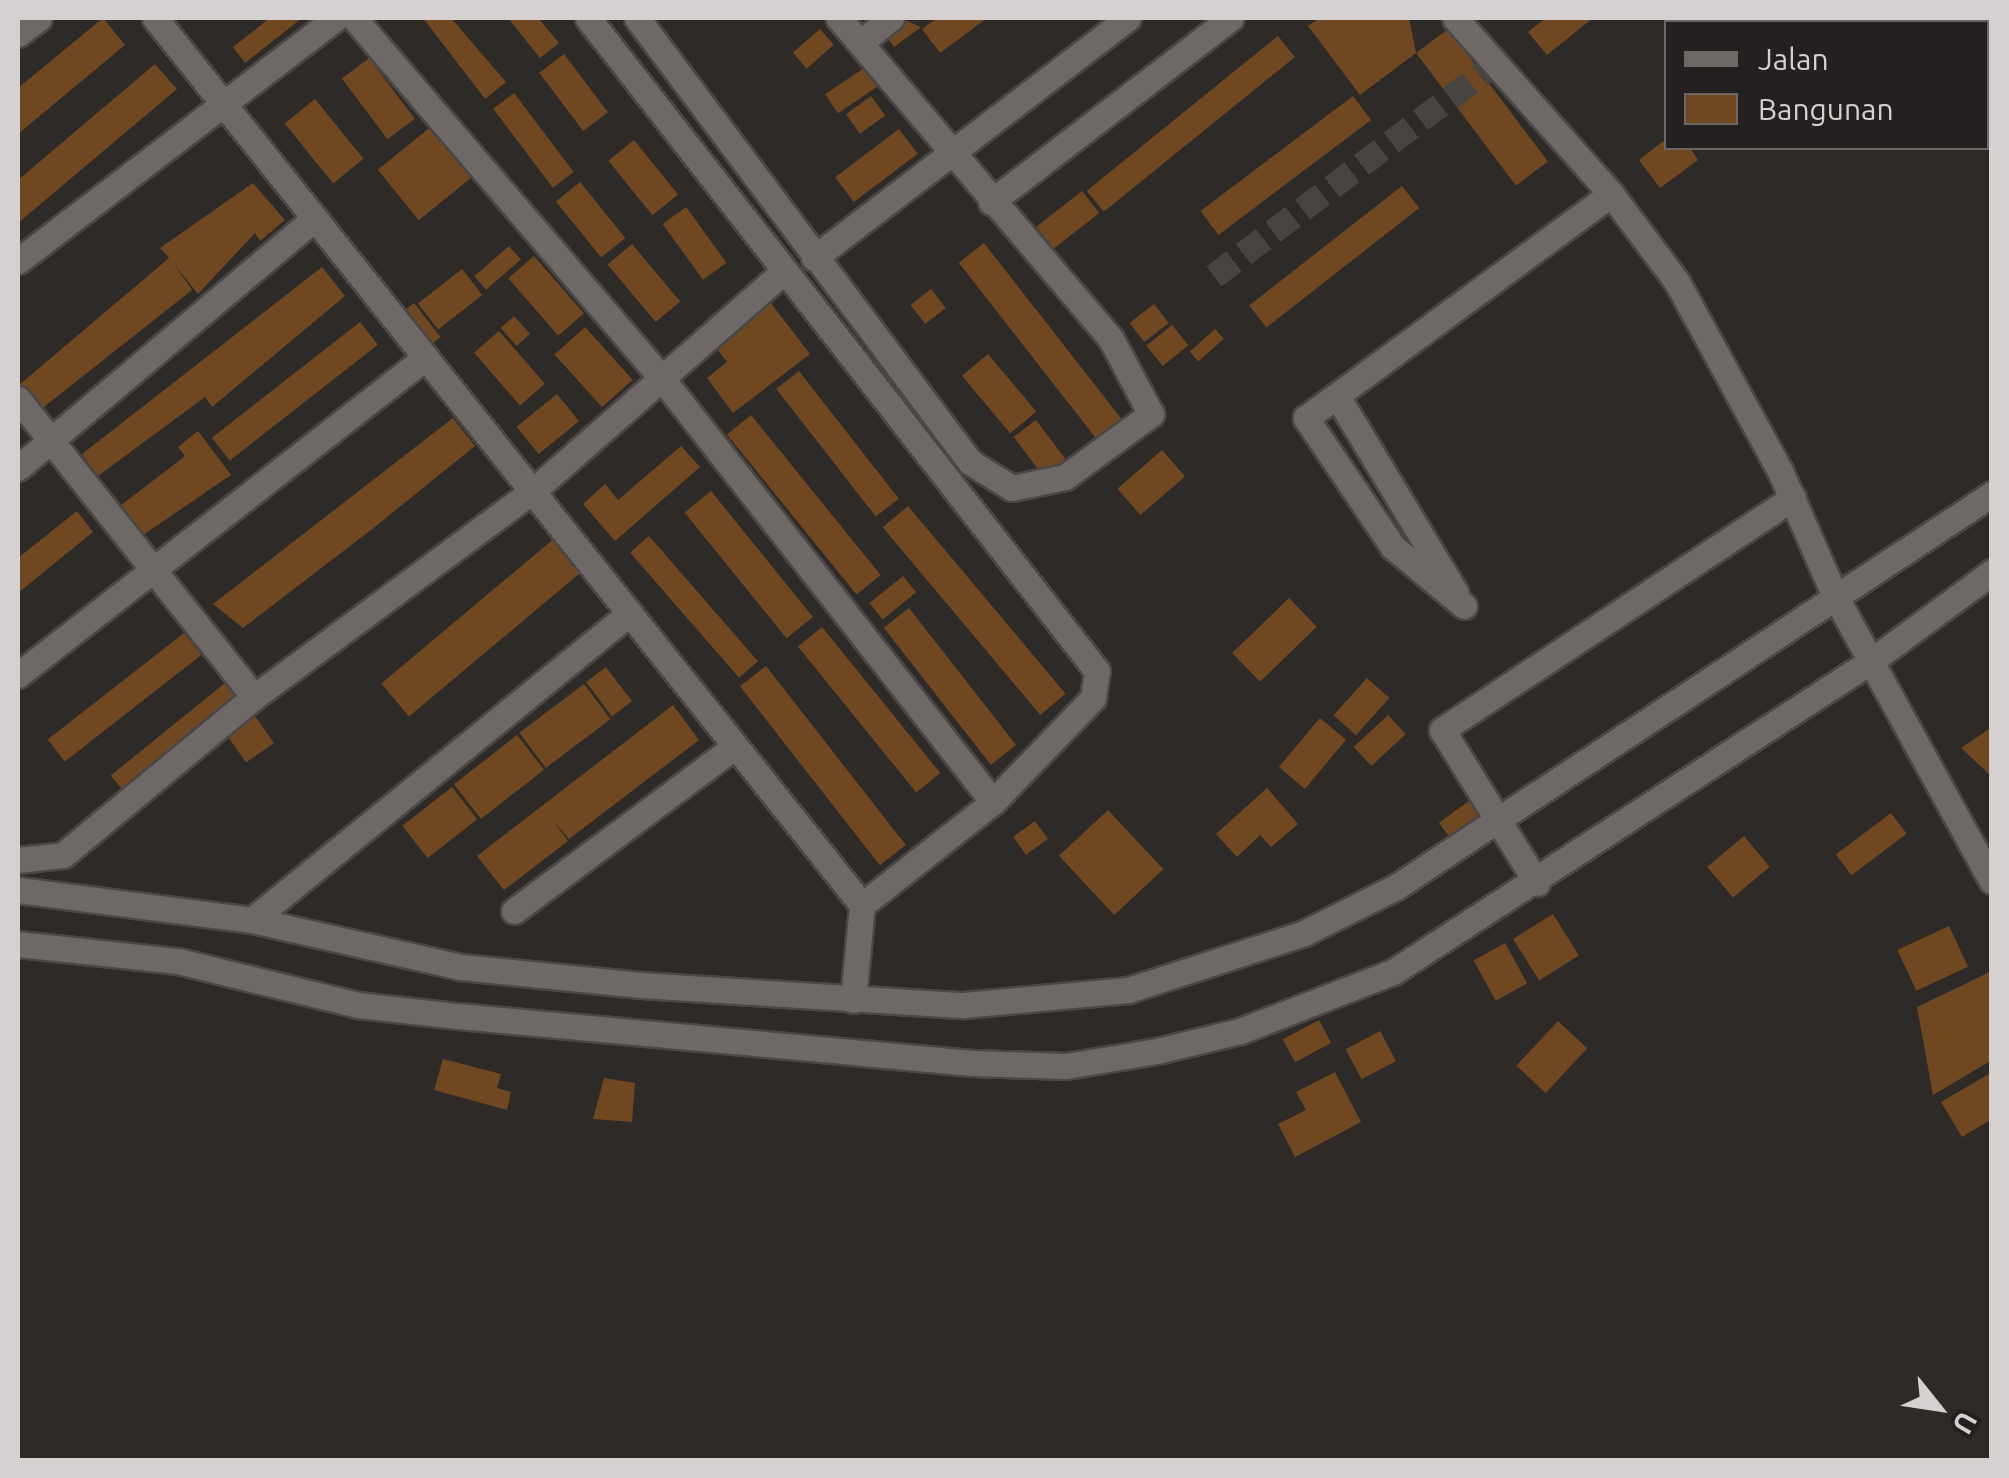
<!DOCTYPE html>
<html>
<head>
<meta charset="utf-8">
<style>
	body { margin:0 }
	#map { position:relative; width:2009px; height:1478px; overflow:hidden; background:#2e2a28; font-family:Ubuntu,sans-serif }
	div>[style] { position:absolute }
	.building>* { inset:0; background:#6f4821; transform-origin:0 0 }
	.minor-tunnel>* { height:25px; margin-top:-12.5px; transform-origin:0; background:repeating-linear-gradient(90deg,#474341 0 25px,transparent 0 37px) }
	.roads { filter:drop-shadow(2px 0 #4b4746) drop-shadow(-2px 0 #4b4746) drop-shadow(0 2px #4b4746) drop-shadow(0 -2px #4b4746) }
	.minor>* { height:25px; margin:-12.5px; padding:0 12.5px; transform-origin:12.5px; border-radius:12.5px; background:#6e6967 }
	span { translate:-50% -50%; white-space:nowrap; text-align:center; line-height:1.15; -webkit-text-stroke:10px #24201f; paint-order:stroke }
	.frame { position:absolute; inset:0; border:20px solid #d4d1d0; pointer-events:none }
	.legend { position:absolute; left:1664px; top:20px; width:325px; height:130px; box-sizing:border-box; background:#24201f; border:2px solid #6a6766; margin:0; padding:12px 18px; list-style:none; font-size:30px; color:#d4d1d0 }
	.legend li { display:flex; align-items:center; gap:20px; height:50px }
	.legend b { width:50px; border:2px solid #6a6766 }
	.north { position:absolute; left:1889px; top:1358px; width:100px; height:100px; -webkit-text-stroke:8px #24201f; paint-order:stroke; rotate:120deg; font-size:28px; font-weight:700; line-height:40px; text-align:center; color:#d4d1d0 }
	.north::after { content:''; display:block; margin:auto; width:35px; height:45px; background:#d4d1d0; clip-path:polygon(50% 0,100% 100%,50% 72%,0 100%) }
</style>
</head>
<body>
<div id="map">
	<div class="building">
		<i style="clip-path:polygon(103px 18px,125px 45px,18px 134px,18px 88px)"></i>
		<i style="clip-path:polygon(270px 18px,302px 18px,245px 63px,233px 47px)"></i>
		<i style="clip-path:polygon(423px 18px,451px 18px,506px 82px,485px 99px)"></i>
		<i style="clip-path:polygon(508px 18px,538px 18px,559px 43px,540px 58px)"></i>
		<i style="clip-path:polygon(900px 18px,921px 27px,894px 47px,883px 31px)"></i>
		<i style="clip-path:polygon(937px 18px,987px 18px,940px 53px,922px 29px)"></i>
		<i style="clip-path:polygon(1320px 18px,1409px 18px,1416px 53px,1360px 95px,1308px 26px)"></i>
		<i style="clip-path:polygon(1546px 18px,1593px 18px,1547px 55px,1528px 32px)"></i>
		<i style="left:820px;top:29px;width:21px;height:36px;rotate:49deg"></i>
		<i style="left:1448px;top:29px;width:166px;height:40px;rotate:53deg"></i>
		<i style="left:1278px;top:36px;width:27px;height:246px;rotate:51deg"></i>
		<i style="left:564px;top:54px;width:73px;height:31px;rotate:53deg"></i>
		<i style="left:369px;top:58px;width:76px;height:34px;rotate:53deg"></i>
		<i style="clip-path:polygon(155px 64px,177px 89px,18px 223px,18px 180px)"></i>
		<i style="left:864px;top:68px;width:23px;height:47px;rotate:56deg"></i>
		<i style="left:514px;top:93px;width:99px;height:26px;rotate:53deg"></i>
		<i style="left:871px;top:96px;width:24px;height:31px;rotate:54deg"></i>
		<i style="left:1353px;top:96px;width:30px;height:191px;rotate:53deg"></i>
		<i style="left:315px;top:99px;width:77px;height:39px;rotate:51deg"></i>
		<i style="left:433px;top:125px;width:65px;height:71px;rotate:51deg"></i>
		<i style="left:899px;top:129px;width:31px;height:80px;rotate:53deg"></i>
		<i style="clip-path:polygon(1666px 139px,1666px 148px,1690px 148px,1698px 160px,1660px 188px,1639px 160px)"></i>
		<i style="left:634px;top:140px;width:70px;height:33px;rotate:51deg"></i>
		<i style="left:580px;top:182px;width:72px;height:31px;rotate:51deg"></i>
		<i style="clip-path:polygon(253px 183px,285px 220px,260px 241px,255px 233px,198px 294px,174px 264px,192px 290px,40px 410px,19px 385px,169px 258px,160px 248px)"></i>
		<i style="left:1402px;top:186px;width:28px;height:194px;rotate:52deg"></i>
		<i style="left:1082px;top:191px;width:28px;height:58px;rotate:52deg"></i>
		<i style="left:686px;top:207px;width:69px;height:29px;rotate:54deg"></i>
		<i style="left:984px;top:243px;width:226px;height:32px;rotate:52deg"></i>
		<i style="left:632px;top:244px;width:75px;height:32px;rotate:50deg"></i>
		<i style="left:509px;top:246px;width:18px;height:46px;rotate:49deg"></i>
		<i style="left:534px;top:256px;width:76px;height:34px;rotate:49deg"></i>
		<i style="clip-path:polygon(322px 267px,345px 296px,212px 407px,205px 397px,98px 476px,82px 454px)"></i>
		<i style="left:462px;top:269px;width:33px;height:56px;rotate:52deg"></i>
		<i style="left:931px;top:289px;width:24px;height:26px;rotate:52deg"></i>
		<i style="clip-path:polygon(770px 302px,810px 354px,733px 413px,707px 378px,727px 362px,715px 346px)"></i>
		<i style="left:414px;top:303px;width:43px;height:19px;rotate:52deg"></i>
		<i style="left:1154px;top:304px;width:24px;height:31px;rotate:52deg"></i>
		<i style="left:514px;top:316px;width:24px;height:18px;rotate:48deg"></i>
		<i style="left:360px;top:322px;width:29px;height:188px;rotate:52deg"></i>
		<i style="left:1172px;top:325px;width:26px;height:33px;rotate:51deg"></i>
		<i style="left:585px;top:327px;width:71px;height:41px;rotate:48deg"></i>
		<i style="left:1215px;top:329px;width:13px;height:34px;rotate:48deg"></i>
		<i style="left:499px;top:331px;width:70px;height:33px;rotate:49deg"></i>
		<i style="left:988px;top:354px;width:75px;height:34px;rotate:50deg"></i>
		<i style="left:799px;top:371px;width:162px;height:29px;rotate:52deg"></i>
		<i style="left:557px;top:394px;width:35px;height:52px;rotate:51deg"></i>
		<i style="left:751px;top:415px;width:206px;height:31px;rotate:51deg"></i>
		<i style="clip-path:polygon(453px 418px,475px 446px,371px 530px,243px 628px,213px 604px)"></i>
		<i style="left:1036px;top:420px;width:53px;height:28px;rotate:53deg"></i>
		<i style="clip-path:polygon(198px 431px,231px 475px,143px 535px,120px 506px,185px 456px,178px 447px)"></i>
		<i style="clip-path:polygon(681px 446px,700px 467px,615px 541px,583px 504px,605px 484px,618px 500px)"></i>
		<i style="left:1162px;top:450px;width:35px;height:59px;rotate:49deg"></i>
		<i style="left:711px;top:491px;width:162px;height:34px;rotate:51deg"></i>
		<i style="left:908px;top:506px;width:245px;height:33px;rotate:50deg"></i>
		<i style="clip-path:polygon(77px 511px,93px 532px,18px 593px,18px 558px)"></i>
		<i style="left:649px;top:536px;width:166px;height:25px;rotate:49deg"></i>
		<i style="left:556px;top:537px;width:43px;height:228px;rotate:50deg"></i>
		<i style="left:903px;top:576px;width:21px;height:43px;rotate:51deg"></i>
		<i style="left:1289px;top:598px;width:40px;height:79px;rotate:46deg"></i>
		<i style="left:909px;top:608px;width:174px;height:32px;rotate:52deg"></i>
		<i style="left:822px;top:627px;width:188px;height:31px;rotate:51deg"></i>
		<i style="left:184px;top:633px;width:28px;height:173px;rotate:52deg"></i>
		<i style="left:766px;top:666px;width:227px;height:33px;rotate:52deg"></i>
		<i style="left:606px;top:667px;width:43px;height:25px;rotate:53deg"></i>
		<i style="left:1367px;top:678px;width:30px;height:50px;rotate:42deg"></i>
		<i style="left:225px;top:683px;width:21px;height:147px;rotate:51deg"></i>
		<i style="left:584px;top:684px;width:44px;height:81px;rotate:53deg"></i>
		<i style="clip-path:polygon(673px 705px,699px 740px,569px 839px,553px 820px,568px 841px,504px 890px,477px 856px)"></i>
		<i style="left:1388px;top:715px;width:26px;height:47px;rotate:47deg"></i>
		<i style="left:255px;top:716px;width:33px;height:34px;rotate:55deg"></i>
		<i style="left:1320px;top:718px;width:34px;height:64px;rotate:40deg"></i>
		<i style="clip-path:polygon(1992px 727px,1992px 772px,1989px 774px,1961px 748px)"></i>
		<i style="left:517px;top:735px;width:44px;height:80px;rotate:52deg"></i>
		<i style="left:452px;top:787px;width:41px;height:63px;rotate:52deg"></i>
		<i style="clip-path:polygon(1267px 788px,1298px 824px,1271px 847px,1260px 835px,1237px 857px,1216px 834px)"></i>
		<i style="left:1477px;top:795px;width:26px;height:47px;rotate:54deg"></i>
		<i style="left:1108px;top:810px;width:81px;height:67px;rotate:47deg"></i>
		<i style="left:1891px;top:813px;width:26px;height:69px;rotate:53deg"></i>
		<i style="left:1035px;top:821px;width:22px;height:27px;rotate:54deg"></i>
		<i style="left:1744px;top:836px;width:40px;height:48px;rotate:50deg"></i>
		<i style="left:1553px;top:914px;width:49px;height:47px;rotate:58deg"></i>
		<i style="left:1949px;top:926px;width:45px;height:57px;rotate:65deg"></i>
		<i style="left:1505px;top:943px;width:46px;height:36px;rotate:61deg"></i>
		<i style="clip-path:polygon(1992px 971px,1992px 1060px,1933px 1095px,1917px 1007px)"></i>
		<i style="left:1319px;top:1020px;width:26px;height:41px;rotate:62deg"></i>
		<i style="left:1558px;top:1021px;width:40px;height:61px;rotate:43deg"></i>
		<i style="left:1380px;top:1031px;width:34px;height:39px;rotate:62deg"></i>
		<i style="clip-path:polygon(443px 1059px,501px 1074px,497px 1088px,511px 1092px,507px 1110px,434px 1090px)"></i>
		<i style="clip-path:polygon(1335px 1072px,1361px 1122px,1295px 1157px,1278px 1124px,1306px 1110px,1296px 1092px)"></i>
		<i style="clip-path:polygon(1992px 1072px,1992px 1119px,1962px 1137px,1941px 1102px)"></i>
		<i style="clip-path:polygon(604px 1078px,635px 1083px,632px 1122px,593px 1119px)"></i>
	</div>
	<div class="minor-tunnel">
		<i style="left:1214px;top:276px;width:350px;rotate:-37.1deg"></i>
	</div>
	<div class="roads">
		<div class="minor">
			<i style="left:155px;top:18px;width:1134px;rotate:51.44deg"></i>
			<i style="left:862px;top:905px;width:167px;rotate:-38.2deg"></i>
			<i style="left:993px;top:802px;width:144px;rotate:-46.1deg"></i>
			<i style="left:1093px;top:698px;width:27px;rotate:-82deg"></i>
			<i style="left:1097px;top:671px;width:828px;rotate:-127.94deg"></i>
			<i style="left:354px;top:18px;width:477px;rotate:49.5deg"></i>
			<i style="left:664px;top:381px;width:534px;rotate:51.99deg"></i>
			<i style="left:637px;top:18px;width:555px;rotate:53.13deg"></i>
			<i style="left:970px;top:462px;width:49px;rotate:31.8deg"></i>
			<i style="left:1012px;top:488px;width:54px;rotate:-11.7deg"></i>
			<i style="left:1065px;top:477px;width:107px;rotate:-36.2deg"></i>
			<i style="left:1151px;top:414px;width:85px;rotate:-118.1deg"></i>
			<i style="left:1111px;top:339px;width:421px;rotate:-130.3deg"></i>
			<i style="left:1455px;top:18px;width:235px;rotate:48.4deg"></i>
			<i style="left:1611px;top:194px;width:110px;rotate:53.1deg"></i>
			<i style="left:1677px;top:282px;width:215px;rotate:61.4deg"></i>
			<i style="left:1780px;top:471px;width:137px;rotate:66.3deg"></i>
			<i style="left:1835px;top:596px;width:325px;rotate:61.2deg"></i>
			<i style="left:18px;top:34px;width:26px;rotate:-37deg"></i>
			<i style="left:860px;top:43px;width:40px;rotate:-39deg"></i>
			<i style="left:991px;top:202px;width:302px;rotate:-37.5deg"></i>
			<i style="left:814px;top:258px;width:395px;rotate:-37.4deg"></i>
			<i style="left:18px;top:261px;width:400px;rotate:-37.4deg"></i>
			<i style="left:1337px;top:396px;width:230px;rotate:58.9deg"></i>
			<i style="left:18px;top:399px;width:380px;rotate:51.6deg"></i>
			<i style="left:18px;top:468px;width:388px;rotate:-40.1deg"></i>
			<i style="left:1464px;top:606px;width:92px;rotate:-140.3deg"></i>
			<i style="left:1393px;top:547px;width:156px;rotate:-124deg"></i>
			<i style="left:1306px;top:418px;width:378px;rotate:-36.3deg"></i>
			<i style="left:18px;top:675px;width:517px;rotate:-37.93deg"></i>
			<i style="left:18px;top:860px;width:45px;rotate:-6.3deg"></i>
			<i style="left:63px;top:855px;width:248px;rotate:-39.6deg"></i>
			<i style="left:254px;top:697px;width:348px;rotate:-36.5deg"></i>
			<i style="left:534px;top:490px;width:332px;rotate:-41.2deg"></i>
			<i style="left:1537px;top:883px;width:180px;rotate:-121.8deg"></i>
			<i style="left:1442px;top:730px;width:421px;rotate:-33.5deg"></i>
			<i style="left:18px;top:890px;width:236px;rotate:7.3deg"></i>
			<i style="left:252px;top:920px;width:214px;rotate:12.7deg"></i>
			<i style="left:461px;top:967px;width:181px;rotate:5.7deg"></i>
			<i style="left:641px;top:985px;width:323px;rotate:3.6deg"></i>
			<i style="left:963px;top:1005px;width:166px;rotate:-5.2deg"></i>
			<i style="left:1128px;top:990px;width:185px;rotate:-17.9deg"></i>
			<i style="left:1304px;top:933px;width:103px;rotate:-26.6deg"></i>
			<i style="left:1396px;top:887px;width:714px;rotate:-33.4deg"></i>
			<i style="left:514px;top:911px;width:274px;rotate:-36.7deg"></i>
			<i style="left:252px;top:920px;width:487px;rotate:-39.1deg"></i>
			<i style="left:18px;top:944px;width:161px;rotate:6.1deg"></i>
			<i style="left:178px;top:961px;width:185px;rotate:13.7deg"></i>
			<i style="left:358px;top:1005px;width:101px;rotate:6.3deg"></i>
			<i style="left:458px;top:1016px;width:516px;rotate:5.22deg"></i>
			<i style="left:972px;top:1063px;width:94px;rotate:1.8deg"></i>
			<i style="left:1066px;top:1066px;width:92px;rotate:-9.4deg"></i>
			<i style="left:1157px;top:1051px;width:85px;rotate:-13.5deg"></i>
			<i style="left:1240px;top:1031px;width:164px;rotate:-21.1deg"></i>
			<i style="left:1393px;top:972px;width:574px;rotate:-33.05deg"></i>
			<i style="left:1874px;top:659px;width:147px;rotate:-36.4deg"></i>
			<i style="left:853px;top:1000px;width:95px;rotate:-84.6deg"></i>
		</div>
	</div>
	<div class="frame"></div>
	<ul class="legend">
	<li><b style="height:12px;background:#6e6967"></b>Jalan</li>
	<li><b style="height:28px;background:#6f4821"></b>Bangunan</li>
	</ul>
	<div class="north">U</div>
</div>
</body>
</html>
